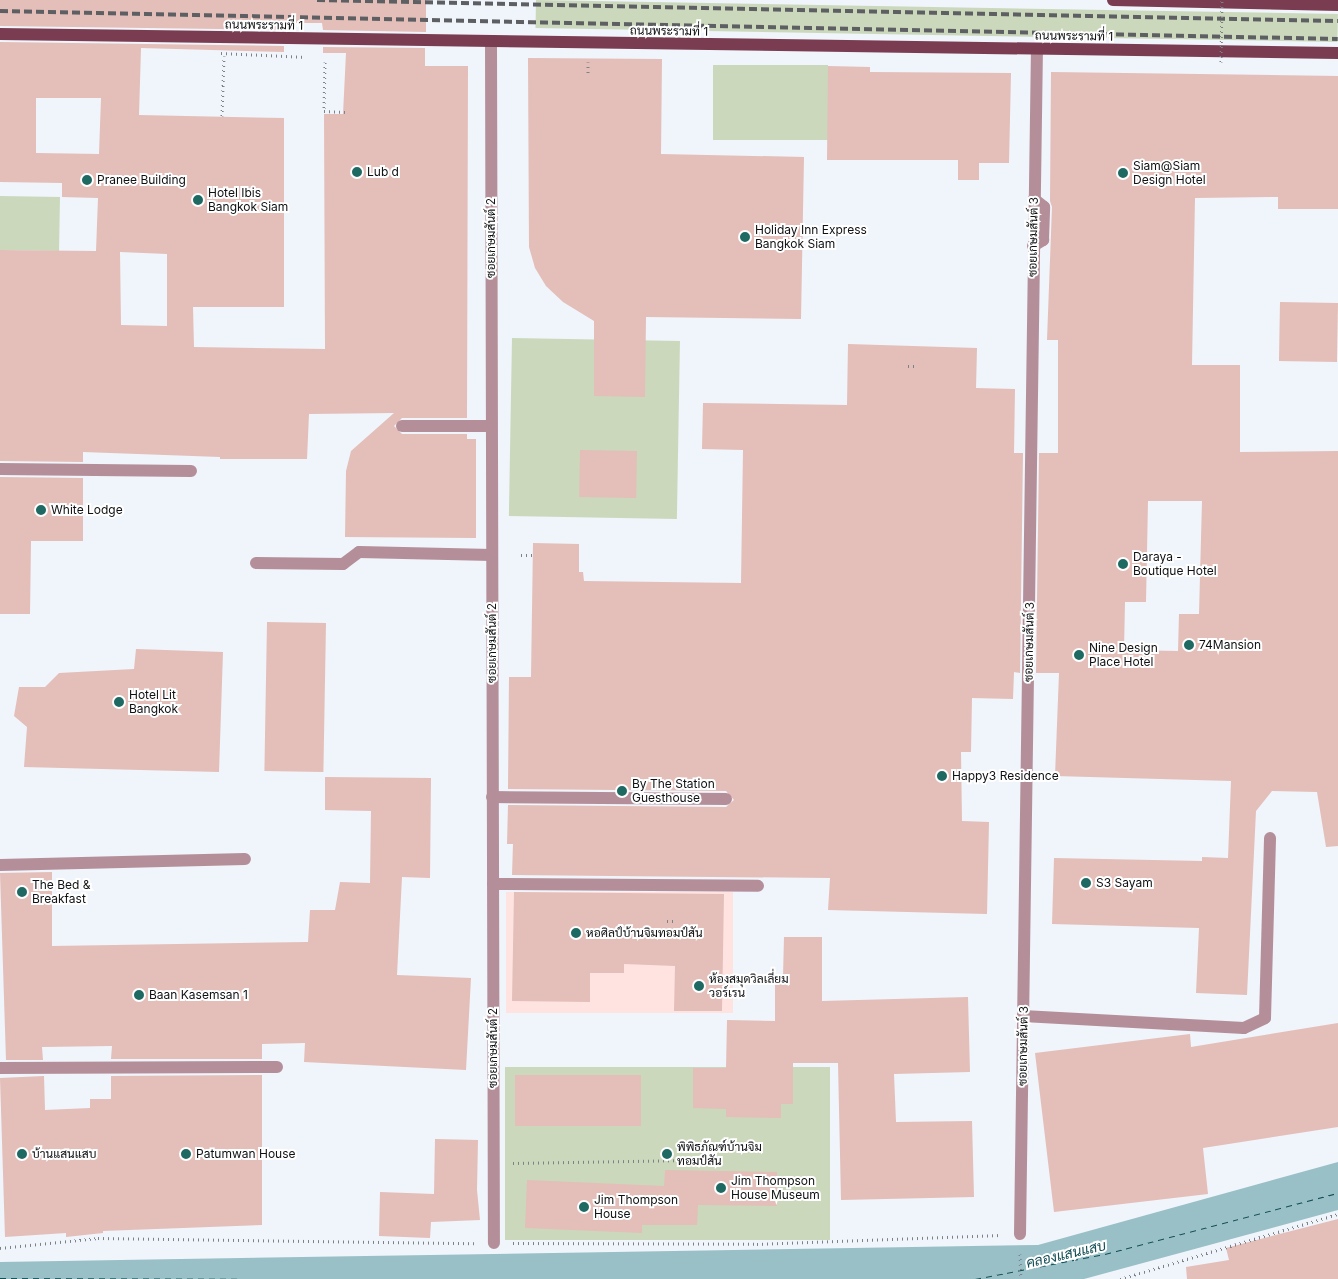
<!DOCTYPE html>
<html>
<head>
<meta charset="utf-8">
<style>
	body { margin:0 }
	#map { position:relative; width:1338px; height:1279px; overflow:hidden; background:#f0f4fb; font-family:Inter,Sarabun,sans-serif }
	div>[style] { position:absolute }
	.commercial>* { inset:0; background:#fee3e1; transform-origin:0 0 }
	.green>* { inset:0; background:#cbd8bb; transform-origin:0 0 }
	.water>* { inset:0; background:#98c0c6 }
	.ferry>* { height:1px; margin-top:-0.5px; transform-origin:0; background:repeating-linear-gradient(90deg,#134e55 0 6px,transparent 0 11px) }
	.building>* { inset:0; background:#e4beb8; transform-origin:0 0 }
	.path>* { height:3px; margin-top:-1.5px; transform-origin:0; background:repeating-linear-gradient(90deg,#7e8185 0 1px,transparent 0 5px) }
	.minor>* { height:12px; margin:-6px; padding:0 6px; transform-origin:6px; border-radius:6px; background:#b48f99 }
	.major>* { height:12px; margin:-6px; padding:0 6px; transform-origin:6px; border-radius:6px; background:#793c50 }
	.rail>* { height:4px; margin-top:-2px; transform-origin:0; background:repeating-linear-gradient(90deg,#5d5f63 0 8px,transparent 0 12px) }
	.path-bridge>* { height:3px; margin-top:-1.5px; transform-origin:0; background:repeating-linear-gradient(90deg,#7e8185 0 1px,transparent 0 5px) }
	.dots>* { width:14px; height:14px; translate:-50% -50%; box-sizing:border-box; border:2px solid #fff; border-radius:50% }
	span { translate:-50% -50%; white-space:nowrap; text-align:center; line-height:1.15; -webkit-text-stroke:4px #fff; paint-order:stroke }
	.street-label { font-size:12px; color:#0e1012 }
	.poi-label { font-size:12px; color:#0e1012 }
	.left { translate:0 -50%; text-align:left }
	.water-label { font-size:14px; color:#134e55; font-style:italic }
</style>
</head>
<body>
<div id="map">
	<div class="commercial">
		<i style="left:506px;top:892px;width:227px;height:121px"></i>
	</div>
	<div class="green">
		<i style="left:536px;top:0;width:802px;height:28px;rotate:1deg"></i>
		<i style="left:713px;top:65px;width:115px;height:75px"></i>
		<i style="left:0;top:196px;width:60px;height:54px;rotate:1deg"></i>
		<i style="left:512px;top:338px;width:168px;height:178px;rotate:1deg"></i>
		<i style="left:505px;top:1067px;width:325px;height:173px"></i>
	</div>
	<div class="water">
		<i style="clip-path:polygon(1338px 1162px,1338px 1210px,1084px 1279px,0 1279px,0 1262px,1038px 1245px)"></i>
	</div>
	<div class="ferry">
		<i style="left:0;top:1278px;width:237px;rotate:0.2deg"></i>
		<i style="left:975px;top:1279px;width:132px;rotate:-10.9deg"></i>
		<i style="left:1105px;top:1254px;width:241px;rotate:-14.7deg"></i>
	</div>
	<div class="building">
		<i style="clip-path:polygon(0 0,426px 0,426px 32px,323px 30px,322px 23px,284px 23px,284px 30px,0 26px)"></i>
		<i style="clip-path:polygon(evenodd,0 42px,284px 46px,284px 52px,141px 48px,139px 115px,284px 118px,284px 307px,193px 307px,194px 347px,325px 349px,324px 114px,343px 114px,346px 53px,323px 53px,323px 47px,425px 48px,425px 66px,468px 66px,467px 418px,402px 418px,394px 426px,402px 434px,467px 434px,467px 439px,476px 439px,476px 538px,345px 537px,346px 471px,351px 451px,394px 413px,309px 414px,307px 459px,220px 459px,220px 457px,83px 452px,83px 462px,0 461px,0 250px,96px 251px,98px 198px,62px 197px,62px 183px,0 182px,0 42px,36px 98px,101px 98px,99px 154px,36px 153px,36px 98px,0 42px,120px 252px,167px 254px,167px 326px,121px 325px,120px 252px)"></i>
		<i style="clip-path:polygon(528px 58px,662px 59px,661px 154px,804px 157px,801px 319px,646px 317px,645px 397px,594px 396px,594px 321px,563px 302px,546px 286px,535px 268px,529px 247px)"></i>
		<i style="clip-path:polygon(828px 66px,870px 67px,870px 72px,1011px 73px,1009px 163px,979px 163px,979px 180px,958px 180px,958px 160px,827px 160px)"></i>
		<i style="clip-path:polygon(evenodd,1051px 72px,1338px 76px,1338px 209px,1278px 209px,1278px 197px,1195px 198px,1192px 365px,1240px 365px,1240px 452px,1338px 451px,1338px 846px,1326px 847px,1317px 792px,1272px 791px,1256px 811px,1247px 995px,1196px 993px,1199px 928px,1052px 924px,1054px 858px,1202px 861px,1202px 857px,1228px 858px,1231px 781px,1055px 776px,1059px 673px,1036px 673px,1039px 453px,1058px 453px,1058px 340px,1047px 340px,1052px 207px,1050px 201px,1051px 72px,1148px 501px,1202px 501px,1199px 614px,1179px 614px,1178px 651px,1124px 650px,1125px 602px,1146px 602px,1148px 501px)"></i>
		<i style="left:1280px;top:302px;width:58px;height:59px;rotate:1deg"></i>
		<i style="clip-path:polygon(848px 344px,977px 348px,976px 388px,1015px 389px,1014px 453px,1023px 453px,1020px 673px,1014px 672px,1013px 699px,972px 698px,971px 752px,961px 752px,962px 821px,989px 822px,987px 914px,828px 910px,830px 878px,512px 875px,513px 844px,507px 844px,508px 805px,726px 807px,734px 800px,726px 791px,508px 789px,509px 677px,531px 677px,533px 543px,579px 544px,579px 572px,583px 572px,584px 581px,741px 583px,743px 450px,702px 449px,703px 403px,847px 405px)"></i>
		<i style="left:580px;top:450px;width:57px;height:47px;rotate:1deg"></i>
		<i style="clip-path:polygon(0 477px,83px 478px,83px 541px,31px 541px,30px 614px,0 614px)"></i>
		<i style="left:267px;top:622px;width:59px;height:149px;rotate:1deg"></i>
		<i style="clip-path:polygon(136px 649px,223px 652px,219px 772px,24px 767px,27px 727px,14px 716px,19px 687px,45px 687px,59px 673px,134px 669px)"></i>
		<i style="clip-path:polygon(325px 777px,431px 778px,430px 878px,402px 877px,397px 975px,471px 978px,466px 1070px,304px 1062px,305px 1043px,262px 1044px,262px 1059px,111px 1059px,112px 1046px,42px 1047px,43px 1060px,6px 1060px,0 873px,52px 872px,52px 946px,308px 942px,310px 910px,335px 910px,340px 882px,370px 883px,371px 811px,325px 810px)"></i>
		<i style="clip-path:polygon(514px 892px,724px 894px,722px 1011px,674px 1011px,675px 966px,624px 964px,624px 973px,590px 973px,590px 1002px,512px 1001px)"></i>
		<i style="clip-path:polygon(784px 937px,822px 937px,822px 1001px,968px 997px,970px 1072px,894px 1074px,896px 1122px,972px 1121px,974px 1197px,841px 1200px,838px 1063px,793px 1063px,793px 1104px,781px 1104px,781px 1118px,726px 1117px,726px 1109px,693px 1108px,693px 1068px,726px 1068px,727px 1020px,775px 1021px,775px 976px,783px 976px)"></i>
		<i style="clip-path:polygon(1338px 1023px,1338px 1127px,1203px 1148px,1208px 1194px,1054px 1212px,1035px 1053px,1190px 1034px,1191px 1047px)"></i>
		<i style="clip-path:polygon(262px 1075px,262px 1225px,103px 1231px,103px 1233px,66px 1237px,66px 1233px,5px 1237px,0 1078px,44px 1076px,45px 1110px,90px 1108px,90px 1099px,111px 1099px,111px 1076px)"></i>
		<i style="left:515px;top:1075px;width:126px;height:51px"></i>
		<i style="clip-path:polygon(435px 1139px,478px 1140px,477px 1190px,480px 1220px,431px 1222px,430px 1238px,379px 1236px,380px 1192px,434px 1194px)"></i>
		<i style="clip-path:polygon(665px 1170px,777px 1172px,777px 1206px,698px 1205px,697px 1225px,642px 1225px,642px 1233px,525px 1228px,527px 1180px,664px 1186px)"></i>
		<i style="clip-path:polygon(1338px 1219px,1338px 1279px,1187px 1279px,1186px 1267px,1229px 1260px,1226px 1248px)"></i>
	</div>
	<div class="path">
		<i style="left:325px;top:62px;width:49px;rotate:91.2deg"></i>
		<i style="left:324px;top:111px;width:21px;rotate:3deg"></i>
		<i style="left:588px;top:62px;width:12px;rotate:90deg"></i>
		<i style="left:222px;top:116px;width:60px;rotate:-88.1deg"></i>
		<i style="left:908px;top:366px;width:9px"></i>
		<i style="left:521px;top:555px;width:12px"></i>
		<i style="left:667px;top:921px;width:8px"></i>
		<i style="left:513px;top:1163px;width:178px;rotate:-1deg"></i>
		<i style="left:513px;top:1243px;width:244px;rotate:0.2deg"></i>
		<i style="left:757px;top:1244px;width:244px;rotate:-2.1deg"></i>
		<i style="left:0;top:1248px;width:99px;rotate:-5.8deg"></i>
		<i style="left:98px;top:1238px;width:376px;rotate:0.8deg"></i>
		<i style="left:1020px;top:1254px;width:25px;rotate:88deg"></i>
		<i style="left:1120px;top:1279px;width:227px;rotate:-16.6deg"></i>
	</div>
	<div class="minor">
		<i style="left:491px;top:42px;width:1201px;rotate:89.86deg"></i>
		<i style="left:1033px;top:246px;width:12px;rotate:-31deg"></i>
		<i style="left:1043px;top:240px;width:33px;rotate:-88deg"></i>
		<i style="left:1044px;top:207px;width:13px;rotate:-141deg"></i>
		<i style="left:402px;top:426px;width:89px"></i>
		<i style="left:0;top:469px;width:191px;rotate:0.6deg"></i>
		<i style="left:256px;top:563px;width:87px;rotate:0.7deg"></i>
		<i style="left:343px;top:564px;width:20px;rotate:-37deg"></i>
		<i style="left:359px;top:552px;width:133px;rotate:1.3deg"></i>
		<i style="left:492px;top:797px;width:234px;rotate:0.5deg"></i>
		<i style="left:0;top:865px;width:245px;rotate:-1.4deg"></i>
		<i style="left:493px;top:884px;width:265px;rotate:0.4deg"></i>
		<i style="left:1023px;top:1016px;width:221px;rotate:3.1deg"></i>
		<i style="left:1244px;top:1028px;width:23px;rotate:-25deg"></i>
		<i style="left:1265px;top:1018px;width:180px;rotate:-88.4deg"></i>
		<i style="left:0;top:1068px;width:277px;rotate:-0.2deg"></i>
		<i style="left:1020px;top:1234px;width:1185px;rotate:-89.18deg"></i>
	</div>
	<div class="major">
		<i style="left:1113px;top:0;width:225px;rotate:1.3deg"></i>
		<i style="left:0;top:34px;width:1338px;rotate:0.81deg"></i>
	</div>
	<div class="rail">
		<i style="left:317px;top:0;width:1021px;rotate:1.18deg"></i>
		<i style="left:0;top:11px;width:1338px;rotate:1.2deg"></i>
	</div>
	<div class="path-bridge">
		<i style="left:221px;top:53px;width:85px;rotate:2.7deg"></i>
		<i style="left:1221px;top:62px;width:62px;rotate:-89.1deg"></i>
	</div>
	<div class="dots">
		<i style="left:357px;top:172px;background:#1f6963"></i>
		<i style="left:1123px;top:173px;background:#1f6963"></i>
		<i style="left:87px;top:180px;background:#1f6963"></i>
		<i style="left:198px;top:200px;background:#1f6963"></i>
		<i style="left:745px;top:237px;background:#1f6963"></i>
		<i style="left:41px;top:510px;background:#1f6963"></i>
		<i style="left:1123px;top:564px;background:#1f6963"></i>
		<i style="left:1189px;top:645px;background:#1f6963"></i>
		<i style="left:1079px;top:655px;background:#1f6963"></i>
		<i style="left:119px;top:702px;background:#1f6963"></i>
		<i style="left:942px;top:776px;background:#1f6963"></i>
		<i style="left:622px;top:791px;background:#1f6963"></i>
		<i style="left:1086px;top:883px;background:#1f6963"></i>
		<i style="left:22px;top:892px;background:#1f6963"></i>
		<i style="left:576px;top:933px;background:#1f6963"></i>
		<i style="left:699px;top:986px;background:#1f6963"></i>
		<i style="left:139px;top:995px;background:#1f6963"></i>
		<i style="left:22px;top:1154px;background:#1f6963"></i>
		<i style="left:186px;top:1154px;background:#1f6963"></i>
		<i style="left:667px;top:1154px;background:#1f6963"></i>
		<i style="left:721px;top:1188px;background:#1f6963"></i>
		<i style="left:584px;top:1207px;background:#1f6963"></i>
	</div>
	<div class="street-label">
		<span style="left:264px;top:25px;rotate:1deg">ถนนพระรามที่ 1</span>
		<span style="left:669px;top:31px;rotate:1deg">ถนนพระรามที่ 1</span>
		<span style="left:1074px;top:36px;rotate:1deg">ถนนพระรามที่ 1</span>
		<span style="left:1033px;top:237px;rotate:-89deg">ซอยเกษมสันต์ 3</span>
		<span style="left:491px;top:238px;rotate:-90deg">ซอยเกษมสันต์ 2</span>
		<span style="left:1029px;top:642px;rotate:-89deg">ซอยเกษมสันต์ 3</span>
		<span style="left:492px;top:643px;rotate:-90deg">ซอยเกษมสันต์ 2</span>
		<span style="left:1023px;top:1046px;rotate:-89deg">ซอยเกษมสันต์ 3</span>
		<span style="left:493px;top:1048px;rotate:-90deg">ซอยเกษมสันต์ 2</span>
	</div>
	<div class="poi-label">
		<span class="left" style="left:1133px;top:173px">Siam@Siam<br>Design Hotel</span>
		<span class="left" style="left:367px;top:172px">Lub d</span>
		<span class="left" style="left:97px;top:180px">Pranee Building</span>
		<span class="left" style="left:208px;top:200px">Hotel Ibis<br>Bangkok Siam</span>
		<span class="left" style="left:755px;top:237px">Holiday Inn Express<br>Bangkok Siam</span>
		<span class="left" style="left:51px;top:510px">White Lodge</span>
		<span class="left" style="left:1133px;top:564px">Daraya -<br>Boutique Hotel</span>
		<span class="left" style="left:1199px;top:645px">74Mansion</span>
		<span class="left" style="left:1089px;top:655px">Nine Design<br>Place Hotel</span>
		<span class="left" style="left:129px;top:702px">Hotel Lit<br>Bangkok</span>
		<span class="left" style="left:952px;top:776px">Happy3 Residence</span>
		<span class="left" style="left:632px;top:791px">By The Station<br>Guesthouse</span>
		<span class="left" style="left:1096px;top:883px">S3 Sayam</span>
		<span class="left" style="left:32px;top:892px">The Bed &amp;<br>Breakfast</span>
		<span class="left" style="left:586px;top:933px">หอศิลป์บ้านจิมทอมป์สัน</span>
		<span class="left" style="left:709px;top:986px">ห้องสมุดวิลเลี่ยม<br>วอร์เรน</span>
		<span class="left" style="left:149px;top:995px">Baan Kasemsan 1</span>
		<span class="left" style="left:677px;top:1154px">พิพิธภัณฑ์บ้านจิม<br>ทอมป์สัน</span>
		<span class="left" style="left:32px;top:1154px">บ้านแสนแสบ</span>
		<span class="left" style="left:196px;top:1154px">Patumwan House</span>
		<span class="left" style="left:731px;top:1188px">Jim Thompson<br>House Museum</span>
		<span class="left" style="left:594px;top:1207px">Jim Thompson<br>House</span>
	</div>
	<div class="water-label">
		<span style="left:1066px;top:1254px;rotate:-13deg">คลองแสนแสบ</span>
	</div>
</div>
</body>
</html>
